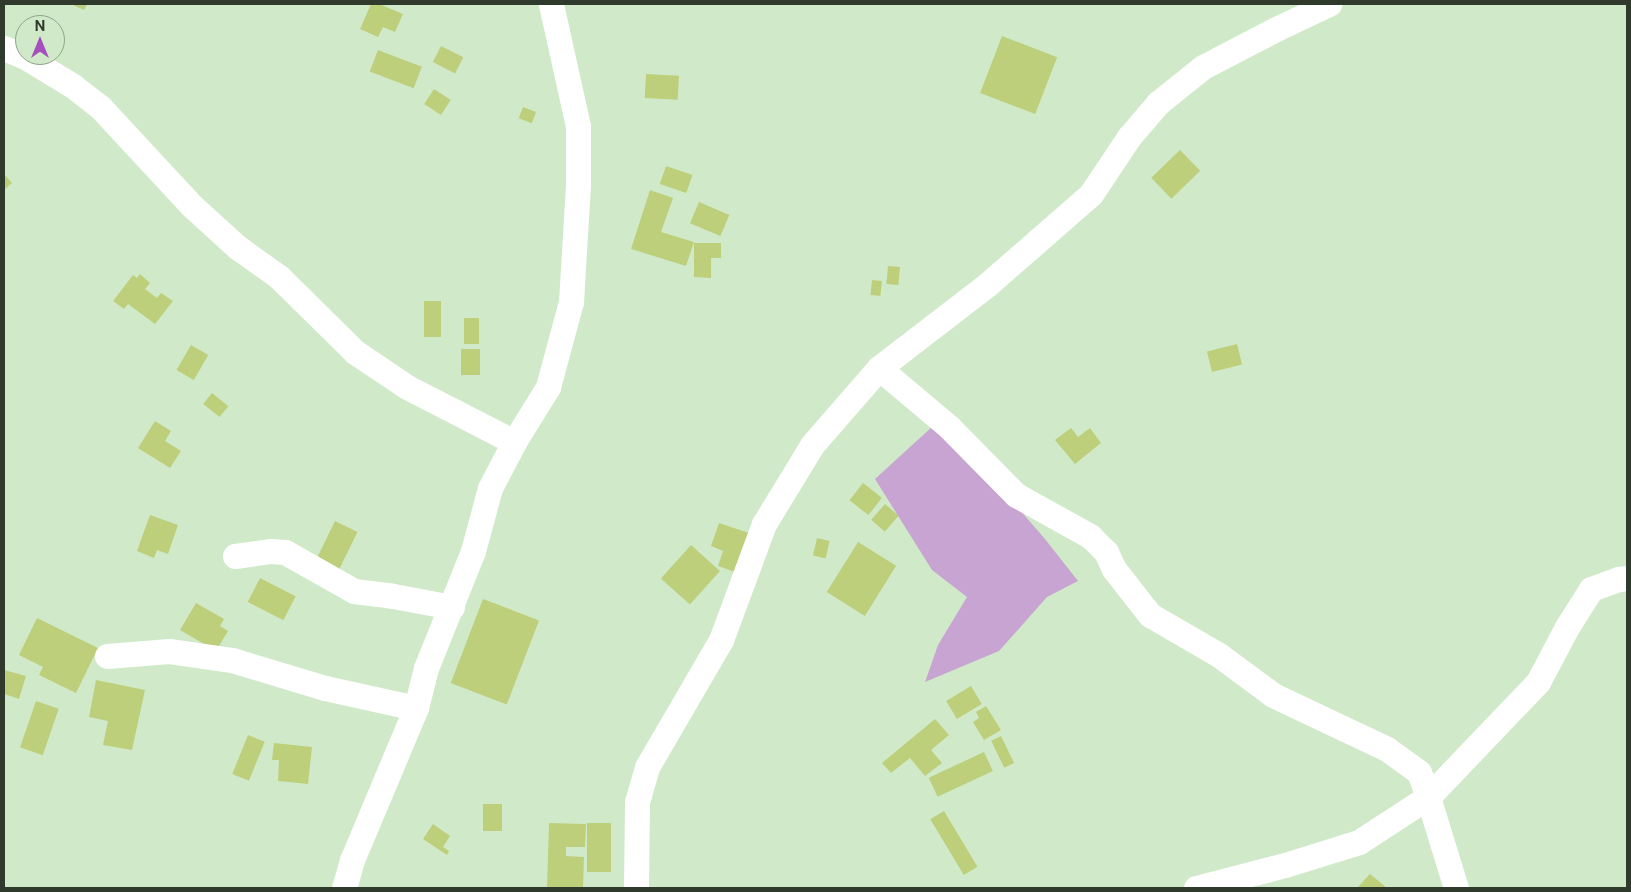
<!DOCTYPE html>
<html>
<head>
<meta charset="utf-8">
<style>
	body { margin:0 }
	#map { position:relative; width:1631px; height:892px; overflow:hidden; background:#d0eac9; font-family:"Public Sans",sans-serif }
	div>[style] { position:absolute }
	.green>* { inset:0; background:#c8a4d2 }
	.building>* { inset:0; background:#bdcf7b; transform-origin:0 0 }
	.minor>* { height:25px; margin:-12.5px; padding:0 12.5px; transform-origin:12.5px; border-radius:12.5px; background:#fff }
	span { translate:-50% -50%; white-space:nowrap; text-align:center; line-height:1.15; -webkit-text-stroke:5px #d0eac9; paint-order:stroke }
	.frame { position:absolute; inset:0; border:5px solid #2f392c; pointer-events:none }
	.north { position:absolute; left:15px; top:15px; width:50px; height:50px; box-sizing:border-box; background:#d0eac9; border:1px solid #90a38a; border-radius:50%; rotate:0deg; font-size:14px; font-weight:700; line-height:20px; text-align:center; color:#2f392c }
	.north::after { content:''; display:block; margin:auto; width:18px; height:22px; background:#a650bd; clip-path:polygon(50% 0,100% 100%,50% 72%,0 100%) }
</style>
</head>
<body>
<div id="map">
	<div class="green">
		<i style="clip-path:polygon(933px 426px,953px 433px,1045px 539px,1078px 581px,1047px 597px,999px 651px,925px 682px,938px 645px,967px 597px,932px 570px,875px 479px)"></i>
	</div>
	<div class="building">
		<i style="clip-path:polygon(71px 4px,87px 4px,84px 10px)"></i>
		<i style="clip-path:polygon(371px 4px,379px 4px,403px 14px,395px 32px,383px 27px,378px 37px,360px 29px)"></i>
		<i style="left:1002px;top:36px;width:59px;height:61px;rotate:21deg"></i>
		<i style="left:441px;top:46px;width:25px;height:18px;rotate:27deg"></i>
		<i style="left:378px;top:50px;width:47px;height:23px;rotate:21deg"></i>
		<i style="left:646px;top:74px;width:33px;height:24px;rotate:3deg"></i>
		<i style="left:434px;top:89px;width:20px;height:18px;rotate:33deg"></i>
		<i style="left:523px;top:107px;width:14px;height:12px;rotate:21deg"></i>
		<i style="left:1180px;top:150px;width:29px;height:40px;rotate:46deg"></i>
		<i style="left:666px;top:166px;width:28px;height:19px;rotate:19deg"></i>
		<i style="clip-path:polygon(4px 174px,12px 183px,4px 190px)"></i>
		<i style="clip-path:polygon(650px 190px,673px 198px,661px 232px,694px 242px,686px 266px,631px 249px)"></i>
		<i style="left:699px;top:202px;width:33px;height:23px;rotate:23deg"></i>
		<i style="clip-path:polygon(694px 243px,721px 243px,721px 258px,711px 258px,711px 278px,694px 277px)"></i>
		<i style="left:888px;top:266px;width:12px;height:18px;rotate:5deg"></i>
		<i style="clip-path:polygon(140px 274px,150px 283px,145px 289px,157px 298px,161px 293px,173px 301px,155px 324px,128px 304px,124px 309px,113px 301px,133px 275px,137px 278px)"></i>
		<i style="left:872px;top:280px;width:10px;height:15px;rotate:6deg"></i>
		<i style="left:424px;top:301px;width:17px;height:36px"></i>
		<i style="left:464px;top:318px;width:15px;height:26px"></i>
		<i style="left:1237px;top:344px;width:21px;height:31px;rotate:76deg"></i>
		<i style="left:191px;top:345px;width:20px;height:29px;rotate:30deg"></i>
		<i style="left:461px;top:349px;width:19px;height:26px"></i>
		<i style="left:212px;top:393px;width:21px;height:14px;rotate:39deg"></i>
		<i style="clip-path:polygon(155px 421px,171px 431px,165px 441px,181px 451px,170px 468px,138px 448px)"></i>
		<i style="clip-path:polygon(1071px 428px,1078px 437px,1090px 428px,1101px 443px,1075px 464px,1055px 440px)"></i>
		<i style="left:863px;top:483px;width:24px;height:22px;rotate:38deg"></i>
		<i style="left:885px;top:504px;width:18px;height:21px;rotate:41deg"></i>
		<i style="clip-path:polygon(150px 515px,178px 525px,168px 554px,157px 550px,154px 558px,137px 551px)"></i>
		<i style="left:335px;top:521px;width:25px;height:48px;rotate:26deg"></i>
		<i style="clip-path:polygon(719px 523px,752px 534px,738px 573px,718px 566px,723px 551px,711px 546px)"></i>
		<i style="left:817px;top:538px;width:13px;height:18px;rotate:13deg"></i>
		<i style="left:858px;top:542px;width:45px;height:59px;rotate:32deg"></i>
		<i style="left:691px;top:545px;width:39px;height:45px;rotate:42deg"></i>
		<i style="left:260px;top:578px;width:40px;height:27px;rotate:27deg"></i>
		<i style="left:483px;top:599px;width:60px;height:90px;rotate:21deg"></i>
		<i style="clip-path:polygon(196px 603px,224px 619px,220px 626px,228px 631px,216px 651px,180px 630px)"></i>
		<i style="clip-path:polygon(37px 618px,98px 648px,76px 693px,39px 675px,43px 667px,19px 655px)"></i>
		<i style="clip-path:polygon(4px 670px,26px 676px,19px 699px,4px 694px)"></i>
		<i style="clip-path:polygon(96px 680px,145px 690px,132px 750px,103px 745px,108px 721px,89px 717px)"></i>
		<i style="left:971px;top:686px;width:21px;height:29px;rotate:59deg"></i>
		<i style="left:36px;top:701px;width:24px;height:49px;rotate:19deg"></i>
		<i style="clip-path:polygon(986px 706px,1001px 730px,984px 740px,973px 722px,979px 718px,976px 712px)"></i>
		<i style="clip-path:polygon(935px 719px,949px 735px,931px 750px,942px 763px,925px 776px,910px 758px,891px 773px,882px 763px)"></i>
		<i style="left:248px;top:735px;width:18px;height:42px;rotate:22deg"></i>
		<i style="left:1001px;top:736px;width:30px;height:11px;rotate:64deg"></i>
		<i style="clip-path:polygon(274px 743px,312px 747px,308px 784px,278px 781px,279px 760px,272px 760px)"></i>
		<i style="left:984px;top:752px;width:21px;height:61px;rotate:65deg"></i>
		<i style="left:483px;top:804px;width:19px;height:27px"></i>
		<i style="left:944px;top:811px;width:65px;height:16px;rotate:59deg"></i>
		<i style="clip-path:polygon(549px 823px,586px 824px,585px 847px,566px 847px,566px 856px,584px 857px,583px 888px,547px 888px)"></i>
		<i style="left:587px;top:823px;width:24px;height:49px"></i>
		<i style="clip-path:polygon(433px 824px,450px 836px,443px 847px,449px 851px,447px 855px,423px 839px)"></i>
		<i style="clip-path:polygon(1370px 874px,1387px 888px,1357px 888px)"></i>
	</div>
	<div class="minor">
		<i style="left:4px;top:48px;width:25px;rotate:23deg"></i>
		<i style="left:27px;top:58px;width:54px;rotate:31.3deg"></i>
		<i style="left:73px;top:86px;width:36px;rotate:38deg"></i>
		<i style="left:101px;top:108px;width:134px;rotate:47.1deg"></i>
		<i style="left:192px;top:206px;width:61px;rotate:42.3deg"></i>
		<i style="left:237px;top:247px;width:52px;rotate:35.5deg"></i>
		<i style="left:279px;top:277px;width:107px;rotate:44.6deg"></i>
		<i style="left:355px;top:352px;width:63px;rotate:33.9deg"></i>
		<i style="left:407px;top:387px;width:120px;rotate:27.2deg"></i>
		<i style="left:879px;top:368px;width:92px;rotate:40.1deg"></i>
		<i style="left:949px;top:427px;width:95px;rotate:45.4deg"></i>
		<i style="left:1016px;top:495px;width:85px;rotate:29deg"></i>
		<i style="left:1090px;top:536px;width:23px;rotate:45deg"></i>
		<i style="left:1106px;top:552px;width:19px;rotate:65deg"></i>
		<i style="left:1114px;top:569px;width:58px;rotate:52deg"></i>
		<i style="left:1150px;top:615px;width:80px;rotate:30.1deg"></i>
		<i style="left:1219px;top:655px;width:67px;rotate:36.5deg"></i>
		<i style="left:1273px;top:695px;width:126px;rotate:25.3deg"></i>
		<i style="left:1387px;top:749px;width:39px;rotate:36deg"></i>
		<i style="left:1419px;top:772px;width:27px;rotate:70deg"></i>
		<i style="left:1428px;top:797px;width:82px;rotate:146.9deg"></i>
		<i style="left:1359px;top:842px;width:77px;rotate:162.7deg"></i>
		<i style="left:1285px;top:865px;width:92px;rotate:165.5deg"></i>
		<i style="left:235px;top:556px;width:35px;rotate:-8deg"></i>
		<i style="left:270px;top:551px;width:15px;rotate:4deg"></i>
		<i style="left:285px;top:552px;width:79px;rotate:29.5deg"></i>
		<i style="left:354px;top:591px;width:39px;rotate:7deg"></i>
		<i style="left:393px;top:596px;width:60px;rotate:10.6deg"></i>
		<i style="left:107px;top:656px;width:62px;rotate:-4.6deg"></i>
		<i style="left:169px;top:651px;width:64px;rotate:8.1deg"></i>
		<i style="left:232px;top:660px;width:97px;rotate:16.8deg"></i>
		<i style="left:325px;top:688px;width:93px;rotate:12.4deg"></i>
		<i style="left:344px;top:888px;width:29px;rotate:-74deg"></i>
		<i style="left:352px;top:860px;width:165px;rotate:-67.2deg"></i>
		<i style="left:416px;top:708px;width:41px;rotate:-76deg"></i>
		<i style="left:426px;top:668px;width:126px;rotate:-68.1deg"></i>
		<i style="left:473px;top:551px;width:65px;rotate:-74.9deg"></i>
		<i style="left:490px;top:488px;width:52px;rotate:-62.4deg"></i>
		<i style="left:514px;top:442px;width:65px;rotate:-58.3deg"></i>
		<i style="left:548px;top:387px;width:88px;rotate:-74.9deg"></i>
		<i style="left:571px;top:302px;width:118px;rotate:-86.6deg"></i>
		<i style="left:578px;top:184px;width:58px;rotate:-90deg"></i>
		<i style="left:578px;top:126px;width:125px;rotate:-102.5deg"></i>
		<i style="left:636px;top:888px;width:86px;rotate:-89.3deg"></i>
		<i style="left:637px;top:802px;width:36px;rotate:-74deg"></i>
		<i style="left:647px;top:767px;width:147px;rotate:-59.8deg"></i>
		<i style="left:721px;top:640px;width:124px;rotate:-69.7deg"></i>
		<i style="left:764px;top:524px;width:92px;rotate:-58.7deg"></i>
		<i style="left:812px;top:445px;width:102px;rotate:-49deg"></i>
		<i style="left:879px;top:368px;width:138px;rotate:-37.6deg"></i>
		<i style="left:988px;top:284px;width:137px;rotate:-41.1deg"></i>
		<i style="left:1091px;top:194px;width:69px;rotate:-56.3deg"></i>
		<i style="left:1129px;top:137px;width:45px;rotate:-49.5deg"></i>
		<i style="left:1158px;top:103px;width:58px;rotate:-38.7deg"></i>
		<i style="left:1203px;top:67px;width:82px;rotate:-27.5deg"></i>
		<i style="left:1276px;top:29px;width:59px;rotate:-25.3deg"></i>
		<i style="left:1456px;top:888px;width:95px;rotate:-107.1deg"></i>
		<i style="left:1428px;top:797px;width:159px;rotate:-46.3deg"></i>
		<i style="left:1538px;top:682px;width:62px;rotate:-62.2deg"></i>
		<i style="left:1567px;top:627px;width:45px;rotate:-57.7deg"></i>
		<i style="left:1591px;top:589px;width:30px;rotate:-20deg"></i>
		<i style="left:1619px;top:579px;width:8px;rotate:-7deg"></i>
	</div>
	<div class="frame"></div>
	<div class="north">N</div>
</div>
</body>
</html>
